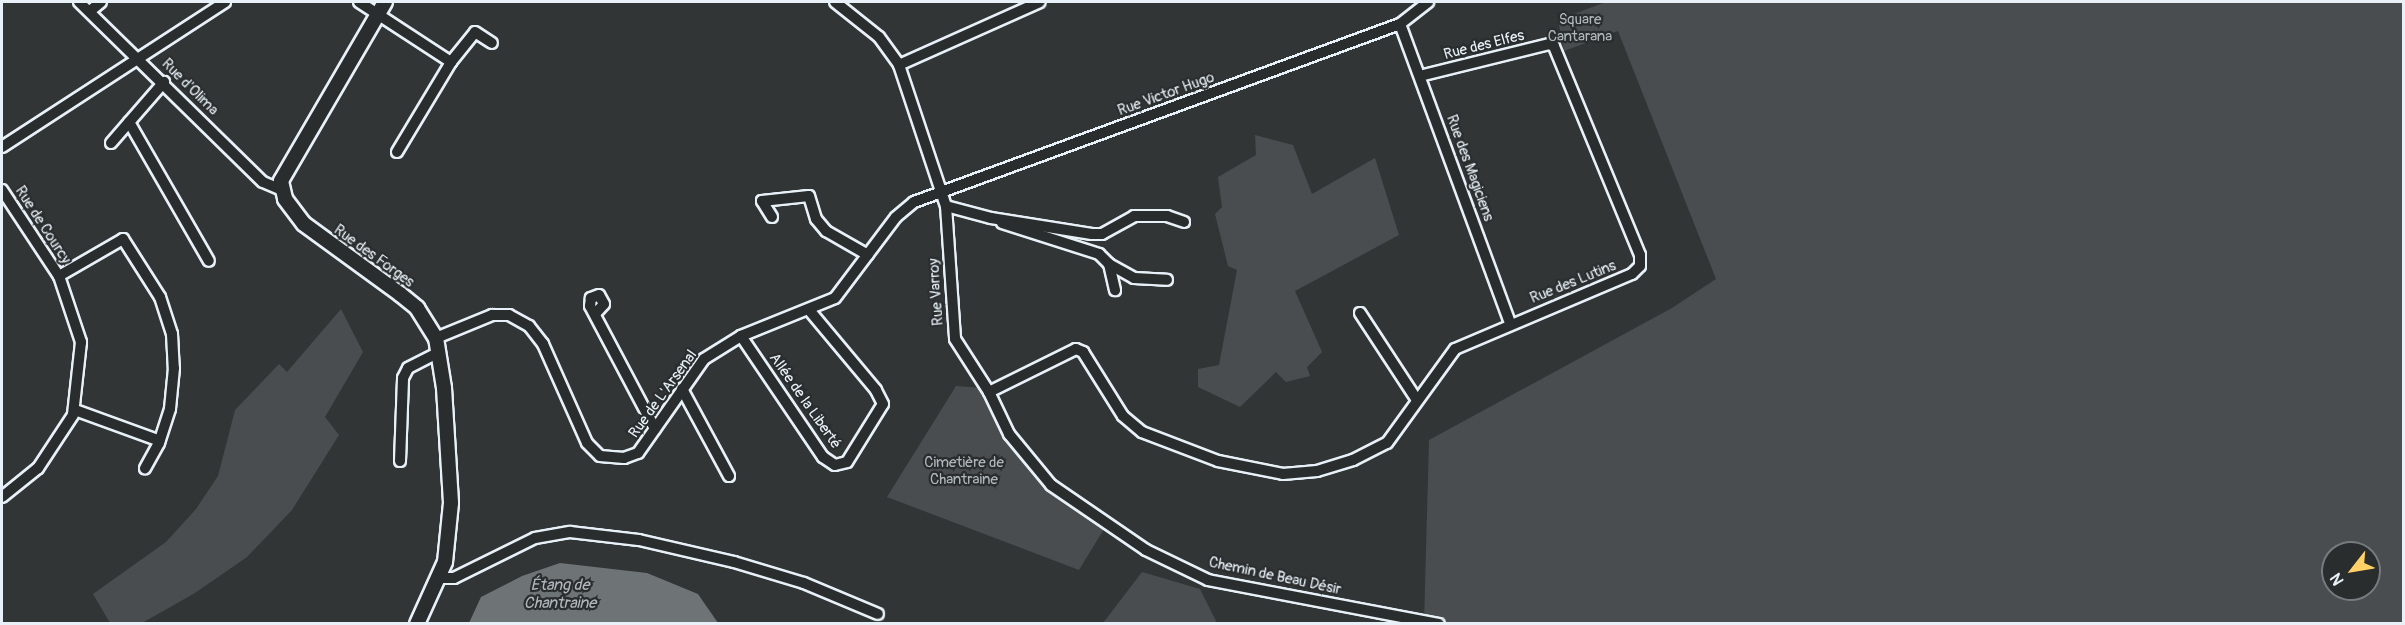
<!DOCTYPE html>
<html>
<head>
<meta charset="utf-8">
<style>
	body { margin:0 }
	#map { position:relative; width:2405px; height:625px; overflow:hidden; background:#323536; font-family:Pangolin,sans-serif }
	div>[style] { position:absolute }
	.green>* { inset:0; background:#494d4f }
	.water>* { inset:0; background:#6e7376 }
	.roads { filter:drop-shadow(2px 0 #e8f1f8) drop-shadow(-2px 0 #e8f1f8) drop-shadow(0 2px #e8f1f8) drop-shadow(0 -2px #e8f1f8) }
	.street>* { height:10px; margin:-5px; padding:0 5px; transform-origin:5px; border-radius:5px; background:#2a2d2e }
	.secondary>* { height:14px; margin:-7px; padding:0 7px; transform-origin:7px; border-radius:7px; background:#2a2d2e }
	span { translate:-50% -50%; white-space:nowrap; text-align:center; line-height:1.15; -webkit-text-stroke:4.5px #2a2d2e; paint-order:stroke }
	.park-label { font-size:15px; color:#b0b8bd }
	.street-label { font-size:15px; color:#e8f1f8 }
	.water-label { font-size:16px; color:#b1b8be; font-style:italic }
	.frame { position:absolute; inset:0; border:3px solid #e8f1f8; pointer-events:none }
	.north { position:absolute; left:2321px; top:541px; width:60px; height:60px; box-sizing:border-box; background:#2a2d2e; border:2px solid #767b7f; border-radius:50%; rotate:239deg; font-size:16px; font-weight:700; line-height:24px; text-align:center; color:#e8f1f8 }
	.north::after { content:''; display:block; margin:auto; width:21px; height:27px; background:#ffd166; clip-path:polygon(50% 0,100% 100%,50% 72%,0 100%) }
</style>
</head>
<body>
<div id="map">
	<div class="green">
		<i style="clip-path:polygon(evenodd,1606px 2px,2403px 2px,2403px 623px,1424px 624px,1429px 440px,1672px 308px,1716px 279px,1618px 31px,1564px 51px,1558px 20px,1606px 2px,2333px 553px,2369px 553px,2369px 589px,2333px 589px,2333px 553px)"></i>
		<i style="clip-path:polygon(1255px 135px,1293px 145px,1312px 194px,1375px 158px,1399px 235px,1295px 291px,1322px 352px,1307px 367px,1310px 376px,1286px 382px,1276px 372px,1240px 407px,1198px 387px,1198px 369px,1219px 365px,1237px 270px,1228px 266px,1215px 214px,1222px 207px,1218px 177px,1256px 155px)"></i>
		<i style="clip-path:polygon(341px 309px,363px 352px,325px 417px,339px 435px,292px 510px,247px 557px,195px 593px,142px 623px,110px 623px,93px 594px,166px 542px,196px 509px,218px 476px,235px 410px,279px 364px,287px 372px)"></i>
		<i style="clip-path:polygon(956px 386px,982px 388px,1007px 441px,1049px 489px,1104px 529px,1079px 570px,887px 497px)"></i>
		<i style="clip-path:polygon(1142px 572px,1200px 589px,1217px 623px,1103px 623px)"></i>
	</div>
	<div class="water">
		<i style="clip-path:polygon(560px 563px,647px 573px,698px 594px,718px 623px,469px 623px,481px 597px,522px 576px)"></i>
	</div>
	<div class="roads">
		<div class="street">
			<i style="left:79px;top:2px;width:257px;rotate:44.4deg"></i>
			<i style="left:263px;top:182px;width:21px;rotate:23deg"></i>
			<i style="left:359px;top:2px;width:110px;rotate:33.1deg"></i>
			<i style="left:835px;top:2px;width:56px;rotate:38.5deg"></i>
			<i style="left:879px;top:37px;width:34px;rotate:54deg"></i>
			<i style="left:899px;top:65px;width:149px;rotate:71.6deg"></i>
			<i style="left:946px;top:206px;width:133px;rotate:86.1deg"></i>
			<i style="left:955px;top:339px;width:63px;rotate:57.3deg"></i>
			<i style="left:989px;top:392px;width:47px;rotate:64.5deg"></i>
			<i style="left:1009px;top:434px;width:66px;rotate:50.5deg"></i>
			<i style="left:1051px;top:485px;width:115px;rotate:34.4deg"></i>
			<i style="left:1146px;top:550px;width:69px;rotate:25.8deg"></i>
			<i style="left:1208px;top:580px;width:235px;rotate:10.8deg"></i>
			<i style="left:90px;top:11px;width:14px;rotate:-39deg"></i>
			<i style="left:1400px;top:24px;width:319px;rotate:69.8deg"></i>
			<i style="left:899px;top:65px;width:154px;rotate:-24.1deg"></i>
			<i style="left:129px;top:122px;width:160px;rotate:60.1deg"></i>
			<i style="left:111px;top:143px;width:81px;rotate:-49deg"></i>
			<i style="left:2px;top:147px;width:266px;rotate:-33deg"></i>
			<i style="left:397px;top:152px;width:105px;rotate:-59deg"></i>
			<i style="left:451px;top:62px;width:38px;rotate:-51deg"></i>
			<i style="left:475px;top:32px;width:20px;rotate:33deg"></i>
			<i style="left:2px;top:190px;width:103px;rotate:56.5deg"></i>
			<i style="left:59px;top:276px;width:70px;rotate:71.6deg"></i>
			<i style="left:81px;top:342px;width:73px;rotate:96.3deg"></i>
			<i style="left:73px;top:415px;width:64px;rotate:123.4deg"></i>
			<i style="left:38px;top:468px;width:46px;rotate:141.1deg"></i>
			<i style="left:946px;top:206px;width:47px;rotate:14.9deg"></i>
			<i style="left:991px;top:218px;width:102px;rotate:9deg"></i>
			<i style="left:1092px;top:234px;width:10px"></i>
			<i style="left:1102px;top:234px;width:37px;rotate:-29deg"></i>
			<i style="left:1134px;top:216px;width:33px"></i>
			<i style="left:1167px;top:216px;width:18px;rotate:19deg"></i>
			<i style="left:772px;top:217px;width:19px;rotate:-122deg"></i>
			<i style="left:762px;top:201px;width:47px;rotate:-6.1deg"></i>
			<i style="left:809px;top:196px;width:24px;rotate:73deg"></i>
			<i style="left:816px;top:219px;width:16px;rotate:50deg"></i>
			<i style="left:826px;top:231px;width:48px;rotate:29.7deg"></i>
			<i style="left:1002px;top:223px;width:102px;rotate:17.7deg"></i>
			<i style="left:1099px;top:254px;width:14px;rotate:45deg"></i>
			<i style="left:1109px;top:264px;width:27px;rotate:77deg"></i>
			<i style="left:1109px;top:264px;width:29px;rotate:29deg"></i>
			<i style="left:1134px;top:278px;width:33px;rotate:3deg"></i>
			<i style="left:59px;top:276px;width:74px;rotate:-30deg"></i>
			<i style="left:123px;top:239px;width:69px;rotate:57.5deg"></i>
			<i style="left:160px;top:297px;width:39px;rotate:72deg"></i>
			<i style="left:172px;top:334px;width:34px;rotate:87deg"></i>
			<i style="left:174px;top:368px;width:41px;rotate:95.6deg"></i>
			<i style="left:170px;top:409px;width:36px;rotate:108deg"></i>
			<i style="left:159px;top:443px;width:29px;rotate:119deg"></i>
			<i style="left:1360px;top:313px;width:104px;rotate:56.8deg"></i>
			<i style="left:595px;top:314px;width:13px;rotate:-48deg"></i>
			<i style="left:604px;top:304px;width:10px;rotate:-119deg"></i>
			<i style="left:599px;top:295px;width:9px;rotate:159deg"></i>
			<i style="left:591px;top:298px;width:8px;rotate:97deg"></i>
			<i style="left:590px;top:306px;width:139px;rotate:62.1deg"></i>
			<i style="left:741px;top:336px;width:146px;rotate:55.9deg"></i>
			<i style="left:823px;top:457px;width:14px;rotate:34deg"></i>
			<i style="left:835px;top:465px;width:12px;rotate:-14deg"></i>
			<i style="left:847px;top:462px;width:68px;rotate:-58.2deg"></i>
			<i style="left:883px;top:404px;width:16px;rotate:-117deg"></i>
			<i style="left:876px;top:390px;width:103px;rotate:-129.9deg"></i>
			<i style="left:436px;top:338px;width:61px;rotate:-22.3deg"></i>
			<i style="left:492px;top:315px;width:17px"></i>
			<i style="left:509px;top:315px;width:23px;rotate:29deg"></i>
			<i style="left:529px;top:326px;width:23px;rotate:52deg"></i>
			<i style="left:543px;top:344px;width:108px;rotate:66deg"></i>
			<i style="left:587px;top:443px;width:18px;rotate:45deg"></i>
			<i style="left:600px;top:456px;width:24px;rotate:5deg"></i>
			<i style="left:624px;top:458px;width:15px;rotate:-20deg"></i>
			<i style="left:638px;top:453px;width:115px;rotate:-54.9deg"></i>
			<i style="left:704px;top:359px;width:44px;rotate:-31.9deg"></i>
			<i style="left:741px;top:336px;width:101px;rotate:-22deg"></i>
			<i style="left:835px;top:298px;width:101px;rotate:-53deg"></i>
			<i style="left:896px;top:217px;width:23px;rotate:-40deg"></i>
			<i style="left:914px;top:202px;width:518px;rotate:-20.12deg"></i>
			<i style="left:1400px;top:24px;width:36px;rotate:-38deg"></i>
			<i style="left:682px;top:389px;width:99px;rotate:61.6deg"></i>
			<i style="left:989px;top:392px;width:97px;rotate:-26.3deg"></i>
			<i style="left:1076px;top:349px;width:8px;rotate:23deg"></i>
			<i style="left:1083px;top:352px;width:75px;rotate:58deg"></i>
			<i style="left:1123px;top:416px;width:25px;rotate:40deg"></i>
			<i style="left:1142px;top:432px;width:81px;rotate:20.9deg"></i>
			<i style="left:1218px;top:461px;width:66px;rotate:11.3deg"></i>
			<i style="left:1283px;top:474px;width:34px;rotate:-5deg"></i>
			<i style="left:1317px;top:471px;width:38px;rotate:-17deg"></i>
			<i style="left:1353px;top:460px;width:38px;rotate:-27deg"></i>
			<i style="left:1387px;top:443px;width:116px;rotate:-54.1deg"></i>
			<i style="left:1455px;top:349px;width:192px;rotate:-23deg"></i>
			<i style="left:1632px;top:274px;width:11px;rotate:-45deg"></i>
			<i style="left:1640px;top:266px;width:11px;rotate:-90deg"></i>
			<i style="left:1640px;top:255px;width:226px;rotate:-112.4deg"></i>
			<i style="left:1554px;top:46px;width:5px;rotate:-158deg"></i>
			<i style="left:1549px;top:44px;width:133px;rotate:166.1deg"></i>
			<i style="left:75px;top:410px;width:90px;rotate:20deg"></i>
			<i style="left:400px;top:461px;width:83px;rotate:-87.9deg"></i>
			<i style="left:403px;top:378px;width:11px;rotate:-63deg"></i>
			<i style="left:408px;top:368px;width:36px;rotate:-27deg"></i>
			<i style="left:439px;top:578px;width:15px"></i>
			<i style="left:454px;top:578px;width:90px;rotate:-26.3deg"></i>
			<i style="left:535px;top:538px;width:36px;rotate:-10deg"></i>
			<i style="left:570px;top:532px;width:69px;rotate:6.6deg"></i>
			<i style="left:639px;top:540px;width:98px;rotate:13deg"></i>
			<i style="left:734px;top:562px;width:73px;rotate:16.7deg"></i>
			<i style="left:804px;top:583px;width:80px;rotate:22.7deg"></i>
		</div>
		<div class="secondary">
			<i style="left:385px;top:2px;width:207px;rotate:120.2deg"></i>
			<i style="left:281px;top:181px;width:18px;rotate:77deg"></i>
			<i style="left:285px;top:199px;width:31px;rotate:53deg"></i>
			<i style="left:304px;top:224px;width:119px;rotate:36.1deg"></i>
			<i style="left:400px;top:294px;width:22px;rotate:39deg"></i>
			<i style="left:417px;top:308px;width:36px;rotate:58deg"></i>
			<i style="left:436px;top:338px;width:51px;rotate:80.9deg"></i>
			<i style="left:444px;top:388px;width:115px;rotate:86.5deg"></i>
			<i style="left:451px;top:503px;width:59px;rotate:95.8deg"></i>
			<i style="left:445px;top:562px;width:68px;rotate:114.3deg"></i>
		</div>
	</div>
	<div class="park-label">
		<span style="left:1580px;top:28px">Square<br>Cantarana</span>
		<span style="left:964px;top:471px">Cimetière de<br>Chantraine</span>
	</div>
	<div class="street-label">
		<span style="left:1484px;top:45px;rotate:-14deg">Rue des Elfes</span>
		<span style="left:190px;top:87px;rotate:45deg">Rue d'Olima</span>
		<span style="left:1166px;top:94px;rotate:-20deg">Rue Victor Hugo</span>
		<span style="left:1470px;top:168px;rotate:70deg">Rue des Magiciens</span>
		<span style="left:43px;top:225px;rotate:57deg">Rue de Courcy</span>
		<span style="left:374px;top:256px;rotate:36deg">Rue des Forges</span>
		<span style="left:1573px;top:282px;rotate:-22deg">Rue des Lutins</span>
		<span style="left:936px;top:292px;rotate:-94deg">Rue Varroy</span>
		<span style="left:663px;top:394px;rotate:-54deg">Rue de L'Arsenal</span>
		<span style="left:805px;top:401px;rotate:55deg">Allée de la Liberté</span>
		<span style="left:1275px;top:576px;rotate:12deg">Chemin de Beau Désir</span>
	</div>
	<div class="water-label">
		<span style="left:560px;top:594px">Étang de<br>Chantraine</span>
	</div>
	<div class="frame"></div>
	<div class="north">N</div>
</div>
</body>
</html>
